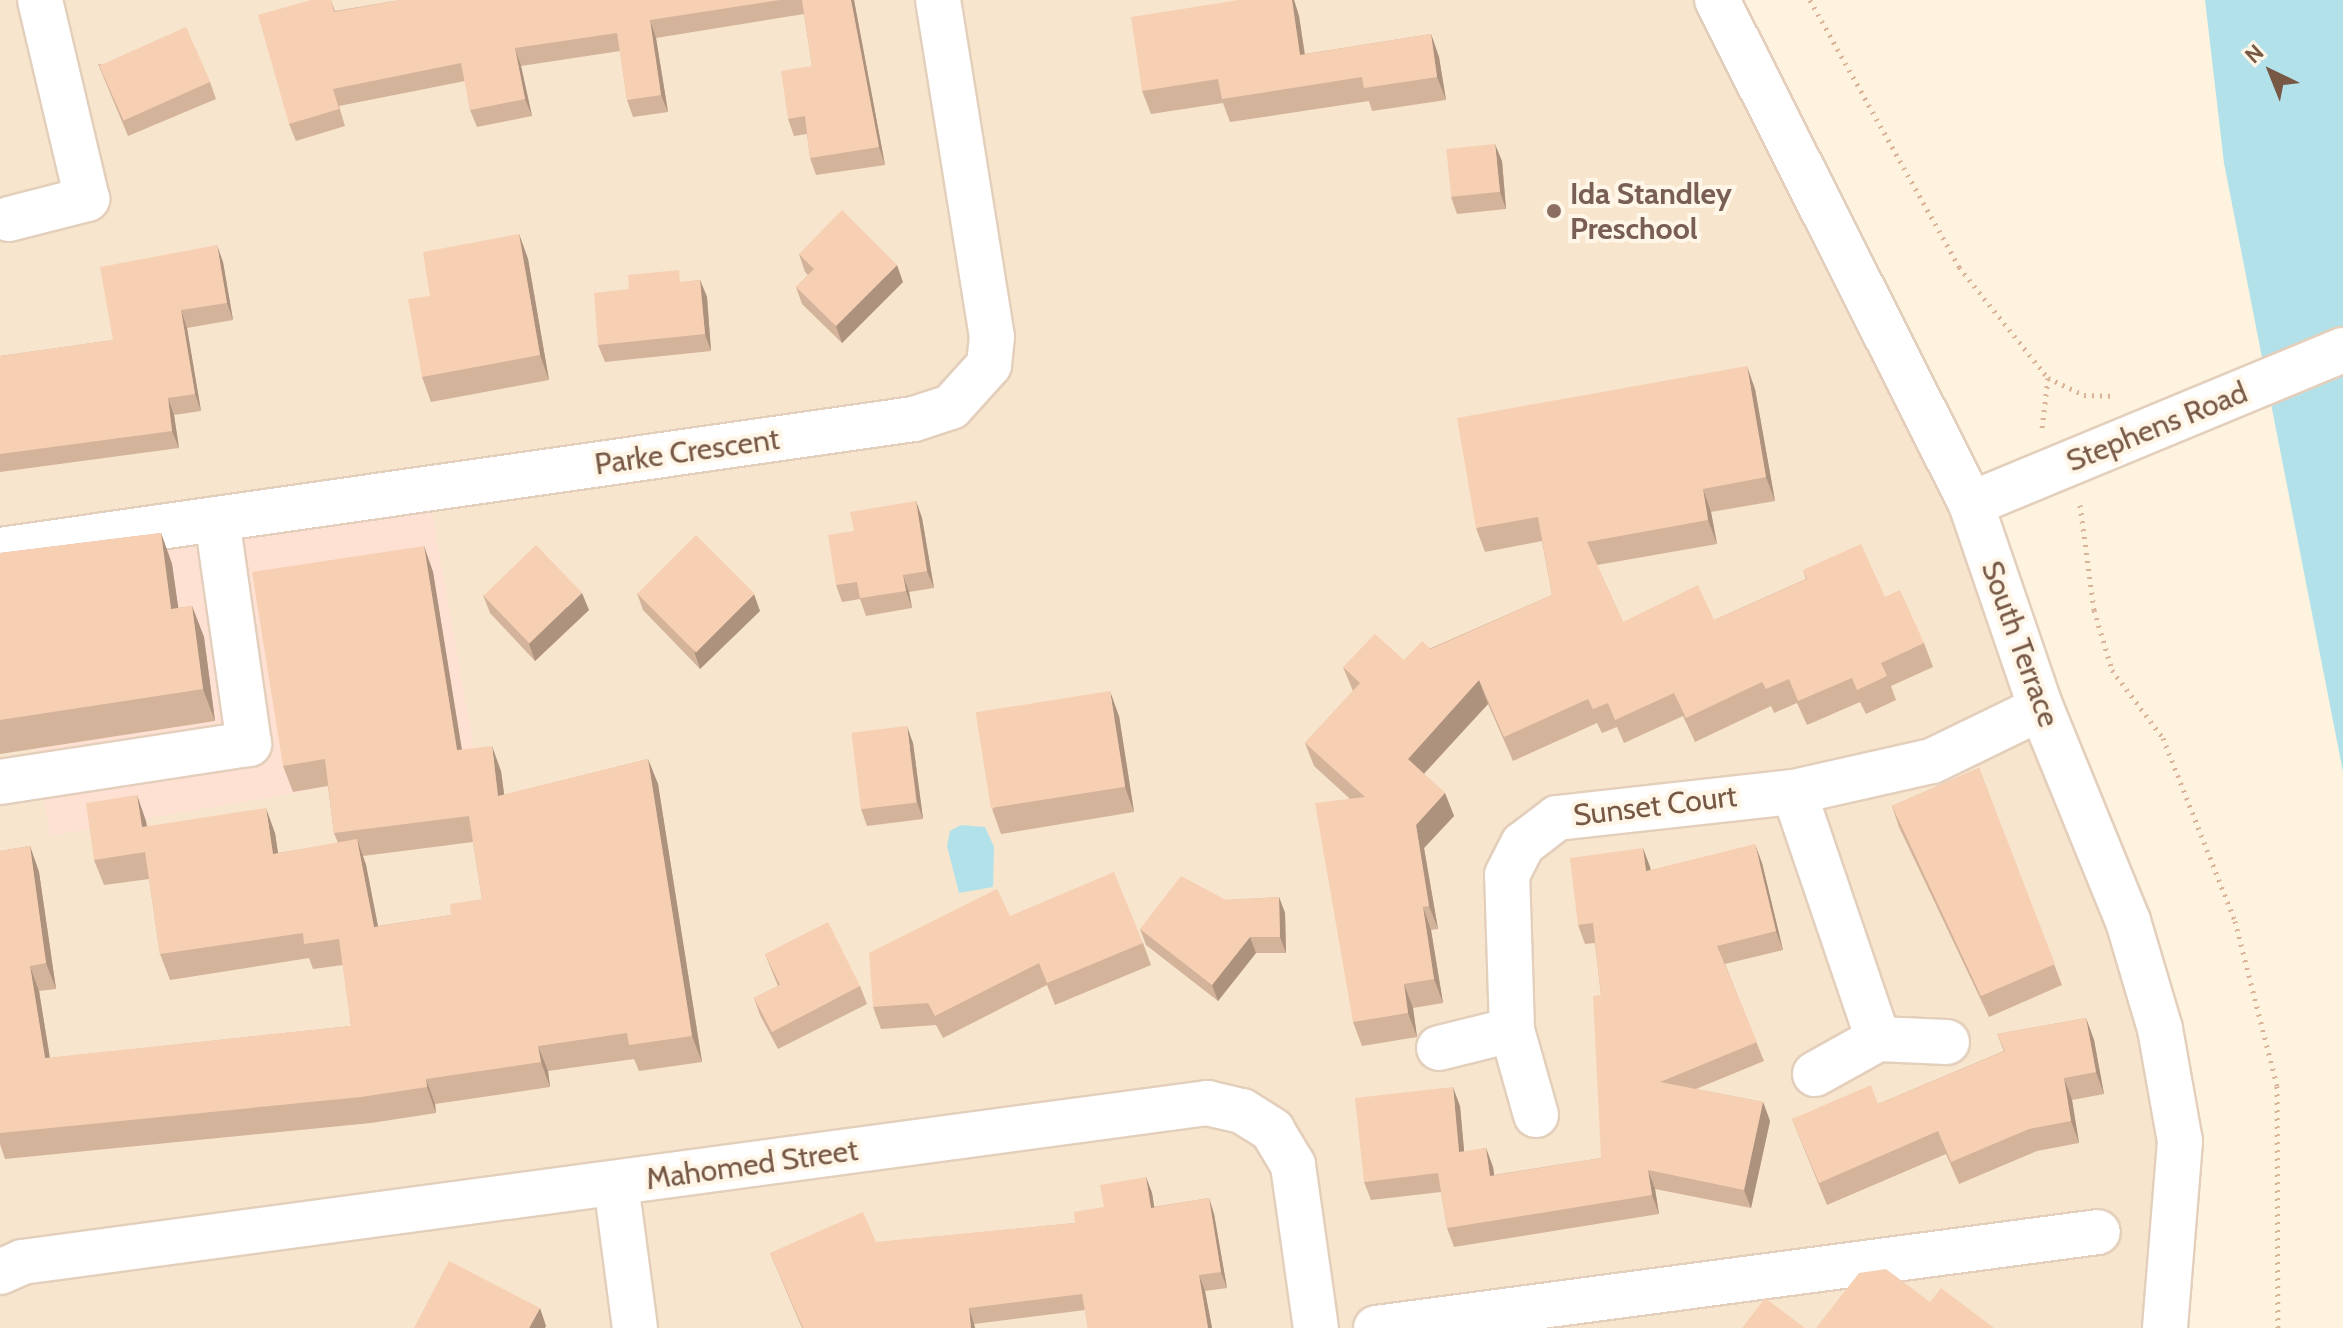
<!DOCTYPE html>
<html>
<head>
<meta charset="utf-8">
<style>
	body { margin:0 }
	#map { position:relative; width:2343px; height:1328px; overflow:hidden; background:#fef3df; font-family:Cabin,sans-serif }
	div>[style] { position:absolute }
	.residential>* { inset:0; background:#f7e5cd }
	.commercial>* { inset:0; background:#ffe1d3; transform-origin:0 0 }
	.water>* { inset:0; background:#b2e1ea }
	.path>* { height:5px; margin-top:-2.5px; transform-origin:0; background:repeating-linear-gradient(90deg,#dbb398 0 2px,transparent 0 8px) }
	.roads { filter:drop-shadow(2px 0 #e3cfbb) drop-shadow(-2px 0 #e3cfbb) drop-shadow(0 2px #e3cfbb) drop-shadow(0 -2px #e3cfbb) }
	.minor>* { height:44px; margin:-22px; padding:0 22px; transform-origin:22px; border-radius:22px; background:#fff }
	.wall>* { inset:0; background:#d4b39b }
	.shaded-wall>* { inset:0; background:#ad927e }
	.building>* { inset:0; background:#f7d0b4; transform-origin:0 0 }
	.dots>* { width:22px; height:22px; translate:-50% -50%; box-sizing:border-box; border:4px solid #fff6e8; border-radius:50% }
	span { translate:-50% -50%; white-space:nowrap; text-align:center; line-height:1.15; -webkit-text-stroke:8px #fff6e8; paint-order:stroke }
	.education-label { font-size:30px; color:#785e54; font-weight:700 }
	.left { translate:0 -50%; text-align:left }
	.street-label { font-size:30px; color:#775845 }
	.north { position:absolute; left:2231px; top:32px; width:80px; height:80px; -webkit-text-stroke:6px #fff6e8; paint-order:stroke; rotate:317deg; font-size:22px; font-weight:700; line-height:32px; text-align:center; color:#775845 }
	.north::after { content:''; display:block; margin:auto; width:28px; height:36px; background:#775845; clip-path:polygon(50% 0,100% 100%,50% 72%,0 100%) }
</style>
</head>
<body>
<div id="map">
	<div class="residential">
		<i style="clip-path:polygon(0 0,1717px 0,1971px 504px,2160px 1029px,2165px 1328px,0 1328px)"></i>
	</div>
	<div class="commercial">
		<i style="left:428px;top:489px;width:276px;height:432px;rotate:80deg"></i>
	</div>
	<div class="water">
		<i style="clip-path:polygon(2205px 0,2343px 0,2343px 772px,2224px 163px)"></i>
		<i style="clip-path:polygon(961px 825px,985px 827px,994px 847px,993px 887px,959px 893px,947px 846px,950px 831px)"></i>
	</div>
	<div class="path">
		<i style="left:1810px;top:0;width:306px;rotate:60.8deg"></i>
		<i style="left:1959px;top:267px;width:142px;rotate:51.3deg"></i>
		<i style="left:2048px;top:378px;width:51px;rotate:96.7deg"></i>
		<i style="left:2048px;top:378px;width:40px;rotate:25deg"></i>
		<i style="left:2084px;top:395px;width:31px;rotate:2deg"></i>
		<i style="left:2080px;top:505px;width:106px;rotate:82.4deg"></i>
		<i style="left:2094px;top:610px;width:63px;rotate:73.3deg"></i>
		<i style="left:2112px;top:670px;width:85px;rotate:53.1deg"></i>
		<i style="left:2163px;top:738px;width:197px;rotate:68.5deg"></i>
		<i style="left:2235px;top:921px;width:170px;rotate:75.7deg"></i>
		<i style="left:2277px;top:1086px;width:242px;rotate:89.8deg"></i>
	</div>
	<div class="roads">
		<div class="minor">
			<i style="left:1717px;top:0;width:564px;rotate:63.25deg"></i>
			<i style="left:1971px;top:504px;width:216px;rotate:71.1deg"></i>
			<i style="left:2041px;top:708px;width:230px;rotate:67.8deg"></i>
			<i style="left:2128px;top:921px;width:113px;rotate:73.5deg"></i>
			<i style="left:2160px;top:1029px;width:114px;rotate:79.9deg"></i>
			<i style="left:2180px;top:1141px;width:188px;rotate:94.6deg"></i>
			<i style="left:9px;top:219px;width:81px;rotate:-14.4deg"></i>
			<i style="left:87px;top:199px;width:204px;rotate:-103.3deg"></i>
			<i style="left:1971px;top:504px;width:403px;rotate:-22.5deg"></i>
			<i style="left:0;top:550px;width:923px;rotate:-8.16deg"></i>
			<i style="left:914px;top:419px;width:39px;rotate:-18deg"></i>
			<i style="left:951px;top:407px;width:57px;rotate:-47.9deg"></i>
			<i style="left:989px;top:365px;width:28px;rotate:-84deg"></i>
			<i style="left:992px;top:337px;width:341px;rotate:-99.1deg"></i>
			<i style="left:0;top:782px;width:252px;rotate:-8.7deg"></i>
			<i style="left:249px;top:744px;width:227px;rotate:-98.1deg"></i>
			<i style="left:1794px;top:792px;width:261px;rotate:71.2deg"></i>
			<i style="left:1439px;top:1048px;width:75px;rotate:-13.9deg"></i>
			<i style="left:1815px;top:1074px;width:72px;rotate:-29.1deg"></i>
			<i style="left:1878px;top:1039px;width:69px;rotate:2.5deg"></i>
			<i style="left:1536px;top:1115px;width:88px;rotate:-105.8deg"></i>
			<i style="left:1512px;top:1030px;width:155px;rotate:-91.8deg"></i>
			<i style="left:1507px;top:875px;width:35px;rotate:-63deg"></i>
			<i style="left:1523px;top:844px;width:43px;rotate:-37.4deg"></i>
			<i style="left:1557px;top:818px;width:238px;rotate:-6.3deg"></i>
			<i style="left:1794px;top:792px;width:141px;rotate:-12.7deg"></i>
			<i style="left:1932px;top:761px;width:121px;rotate:-25.9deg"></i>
			<i style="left:616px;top:1184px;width:145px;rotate:82.5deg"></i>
			<i style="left:0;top:1272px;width:24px;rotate:-24deg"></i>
			<i style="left:22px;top:1262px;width:1196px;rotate:-7.64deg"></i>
			<i style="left:1207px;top:1103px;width:36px;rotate:13deg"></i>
			<i style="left:1242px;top:1111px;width:36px;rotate:32deg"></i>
			<i style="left:1272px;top:1130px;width:41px;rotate:59deg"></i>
			<i style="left:1293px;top:1165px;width:165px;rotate:82deg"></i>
			<i style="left:1376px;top:1328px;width:728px;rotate:-7.57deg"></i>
		</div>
	</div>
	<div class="wall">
		<i style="clip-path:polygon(331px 0,335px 11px,400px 0,854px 0,885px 165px,816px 175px,810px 158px,807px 134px,794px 136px,788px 119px,812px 66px,804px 14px,656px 38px,668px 112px,633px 117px,627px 100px,620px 51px,521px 66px,532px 116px,477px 127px,470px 110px,465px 81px,339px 106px,345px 126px,296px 141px,289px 124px)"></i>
		<i style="clip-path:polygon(1239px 0,1294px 0,1299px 16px,1305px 54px,1431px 34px,1439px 57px,1446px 100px,1372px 111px,1369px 101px,1230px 122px,1223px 103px,1151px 114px,1142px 91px)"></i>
		<i style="clip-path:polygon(98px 64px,210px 82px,216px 99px,128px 136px)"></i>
		<i style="clip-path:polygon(1502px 161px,1506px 209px,1457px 214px,1451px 197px)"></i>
		<i style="clip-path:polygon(519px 234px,528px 259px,549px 380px,431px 402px,422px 377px,430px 296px)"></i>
		<i style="clip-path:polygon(799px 254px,903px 282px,842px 343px,802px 304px,796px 287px,808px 275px,805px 272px)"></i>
		<i style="clip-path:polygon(223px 262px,233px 320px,187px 328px,201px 411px,174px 415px,179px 448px,0 472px,0 356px,113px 340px)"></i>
		<i style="clip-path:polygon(700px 280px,707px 297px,711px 351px,605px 362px,598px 345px,629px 289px)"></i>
		<i style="clip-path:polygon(1755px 389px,1775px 501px,1711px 512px,1717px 544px,1597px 565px,1623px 622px,1714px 620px,1806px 579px,1803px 570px,1885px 597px,1924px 643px,1933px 667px,1891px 686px,1896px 700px,1866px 714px,1860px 702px,1807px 725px,1797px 703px,1774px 713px,1771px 706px,1695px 742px,1683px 716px,1624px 743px,1617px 727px,1602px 733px,1597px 723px,1513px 761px,1488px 704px,1424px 774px,1445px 793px,1454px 816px,1424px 848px,1438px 929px,1431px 930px,1443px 1003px,1413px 1008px,1417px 1037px,1362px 1046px,1353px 1022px,1349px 798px,1314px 766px,1305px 743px,1353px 691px,1343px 667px,1404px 660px,1552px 595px,1542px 541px,1485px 552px,1476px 528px)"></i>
		<i style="clip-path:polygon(916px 501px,922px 518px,934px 588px,909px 592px,912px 608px,866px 616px,860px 599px,842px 602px,836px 585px,854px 531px)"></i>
		<i style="clip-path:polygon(161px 533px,172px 564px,178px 608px,192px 606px,204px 637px,215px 721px,0 754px,0 553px)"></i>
		<i style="clip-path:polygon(evenodd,424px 546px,433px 572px,462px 750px,501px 771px,504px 795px,648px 759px,658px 784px,702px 1062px,639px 1071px,634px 1059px,548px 1071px,550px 1087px,435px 1104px,436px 1113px,371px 1123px,5px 1159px,0 1144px,0 851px,30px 846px,39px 872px,56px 989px,39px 991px,50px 1058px,351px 1026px,343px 965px,313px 969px,309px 958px,170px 980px,160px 954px,149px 879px,104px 885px,94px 860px,137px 795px,147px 826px,275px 833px,278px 853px,338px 843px,334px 833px,328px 786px,293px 792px,283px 766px,424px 546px,473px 842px,482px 899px,451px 915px,378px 926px,366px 865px,363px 856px,473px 842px)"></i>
		<i style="clip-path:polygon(637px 593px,760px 611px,700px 669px,643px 610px)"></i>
		<i style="clip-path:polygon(483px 595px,589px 610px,535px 661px,490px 613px)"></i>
		<i style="clip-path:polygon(1119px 716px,1134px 812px,1001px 834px,992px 809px)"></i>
		<i style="clip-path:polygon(913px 743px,923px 819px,867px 826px,861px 809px)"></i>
		<i style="clip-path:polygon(1979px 768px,2062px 985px,1989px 1017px,1899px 827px,1892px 806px)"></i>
		<i style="clip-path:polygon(1643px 848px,1651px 870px,1762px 863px,1783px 950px,1725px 964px,1764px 1061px,1696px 1089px,1763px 1102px,1770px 1121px,1751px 1208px,1655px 1189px,1659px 1214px,1454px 1247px,1447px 1228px,1441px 1192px,1371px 1200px,1364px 1182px,1460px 1106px,1464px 1152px,1486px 1148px,1493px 1167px,1494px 1175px,1601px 1158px,1601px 995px,1595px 943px,1585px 944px,1578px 925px)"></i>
		<i style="clip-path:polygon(1279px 897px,1285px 913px,1286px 953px,1256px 953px,1218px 1001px,1146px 945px,1140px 929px,1226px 900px)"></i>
		<i style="clip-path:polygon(1010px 916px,1143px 943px,1151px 965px,1055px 1005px,1047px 985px,943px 1038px,936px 1025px,881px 1029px,873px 1007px)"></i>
		<i style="clip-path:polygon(765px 954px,860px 986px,867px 1004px,778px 1049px,760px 1015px,754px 998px,778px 986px)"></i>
		<i style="clip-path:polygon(2086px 1018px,2094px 1040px,2104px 1094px,2072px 1100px,2079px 1143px,2037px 1151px,1959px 1184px,1946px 1154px,1827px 1205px,1792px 1119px,1878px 1104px,2004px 1051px,1997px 1034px)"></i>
		<i style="clip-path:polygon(1146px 1177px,1152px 1193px,1154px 1207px,1209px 1198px,1214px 1214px,1227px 1288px,1205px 1291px,1212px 1328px,1088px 1328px,1085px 1310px,974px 1324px,975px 1328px,802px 1328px,770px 1253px,1075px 1223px,1104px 1207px)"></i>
	</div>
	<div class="shaded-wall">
		<i style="clip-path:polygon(851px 0,854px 0,885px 165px,879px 147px)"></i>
		<i style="clip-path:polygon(1292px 0,1294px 0,1299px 16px,1308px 78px,1300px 55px)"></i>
		<i style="clip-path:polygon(650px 20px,656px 38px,668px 112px,661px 95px)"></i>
		<i style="clip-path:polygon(1431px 34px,1439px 57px,1446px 100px,1437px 77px)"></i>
		<i style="clip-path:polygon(515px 48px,521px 66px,532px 116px,525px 99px)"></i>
		<i style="clip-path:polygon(1495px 144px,1502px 161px,1506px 209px,1500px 192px)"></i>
		<i style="clip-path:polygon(519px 234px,528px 259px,549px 380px,540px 355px)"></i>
		<i style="clip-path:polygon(217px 245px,223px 262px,233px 320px,227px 303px)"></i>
		<i style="clip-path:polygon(897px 265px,903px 282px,842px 343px,836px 326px)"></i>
		<i style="clip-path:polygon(700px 280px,707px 297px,711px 351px,705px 334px)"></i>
		<i style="clip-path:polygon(181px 310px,187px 328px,201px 411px,195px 394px)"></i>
		<i style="clip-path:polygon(1747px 366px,1755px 389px,1775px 501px,1766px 477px)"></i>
		<i style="clip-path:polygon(168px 398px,174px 415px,179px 448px,172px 431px)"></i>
		<i style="clip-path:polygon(1703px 489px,1711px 512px,1717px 544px,1708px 520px)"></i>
		<i style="clip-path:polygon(916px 501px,922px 518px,934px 588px,927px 571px)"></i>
		<i style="clip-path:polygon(161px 533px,172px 564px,183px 640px,171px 609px)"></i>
		<i style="clip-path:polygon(424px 546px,433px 572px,466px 776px,457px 750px)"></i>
		<i style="clip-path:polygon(903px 575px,909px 592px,912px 608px,906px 591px)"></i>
		<i style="clip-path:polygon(582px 593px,589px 610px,535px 661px,529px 644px)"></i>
		<i style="clip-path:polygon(754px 594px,760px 611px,700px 669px,694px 651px)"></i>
		<i style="clip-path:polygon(192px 606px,204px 637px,215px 721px,203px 689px)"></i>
		<i style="clip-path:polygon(1479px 680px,1488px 704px,1416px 782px,1408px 759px)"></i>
		<i style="clip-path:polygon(1110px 691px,1119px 716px,1134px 812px,1125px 787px)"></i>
		<i style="clip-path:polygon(907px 726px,913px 743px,923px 819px,917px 802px)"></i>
		<i style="clip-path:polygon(492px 746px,501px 771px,508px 822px,498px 796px)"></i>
		<i style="clip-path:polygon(648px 759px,658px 784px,702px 1062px,692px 1036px)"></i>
		<i style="clip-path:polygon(1445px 793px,1454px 816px,1424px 848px,1438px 929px,1429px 906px,1416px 825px)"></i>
		<i style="clip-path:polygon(137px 795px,146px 821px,151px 852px,142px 827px)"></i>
		<i style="clip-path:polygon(266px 808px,275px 833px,282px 880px,273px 854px)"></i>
		<i style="clip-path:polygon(357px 839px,366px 865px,383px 952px,374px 927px)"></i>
		<i style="clip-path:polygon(1755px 844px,1762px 863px,1783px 950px,1776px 931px)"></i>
		<i style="clip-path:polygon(30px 846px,39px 872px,56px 989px,46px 963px)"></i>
		<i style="clip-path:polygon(1643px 848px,1650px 867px,1653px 890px,1646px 871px)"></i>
		<i style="clip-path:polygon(1279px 897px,1285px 913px,1286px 953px,1280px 937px)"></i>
		<i style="clip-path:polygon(1423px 907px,1431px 930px,1443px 1003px,1434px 979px)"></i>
		<i style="clip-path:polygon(1250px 937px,1256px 953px,1218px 1001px,1212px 985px)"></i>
		<i style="clip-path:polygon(30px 966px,39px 991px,54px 1084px,45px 1058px)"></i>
		<i style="clip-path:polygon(1404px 984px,1413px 1008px,1417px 1037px,1408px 1013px)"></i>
		<i style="clip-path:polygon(2086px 1018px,2094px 1040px,2104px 1094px,2096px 1072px)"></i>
		<i style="clip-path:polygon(538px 1046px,548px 1071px,550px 1087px,541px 1062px)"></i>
		<i style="clip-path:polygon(2064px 1078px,2072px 1100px,2079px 1143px,2071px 1121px)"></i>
		<i style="clip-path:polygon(426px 1079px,435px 1104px,436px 1113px,427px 1087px)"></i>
		<i style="clip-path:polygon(1453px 1087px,1460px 1106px,1466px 1171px,1459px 1152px)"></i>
		<i style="clip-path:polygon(1763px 1102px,1770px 1121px,1751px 1208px,1744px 1190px)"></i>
		<i style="clip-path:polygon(1486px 1148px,1493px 1167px,1497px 1195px,1490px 1176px)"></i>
		<i style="clip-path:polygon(1648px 1170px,1655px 1189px,1659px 1214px,1652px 1195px)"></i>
		<i style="clip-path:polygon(1146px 1177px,1152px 1193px,1157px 1224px,1151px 1208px)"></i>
		<i style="clip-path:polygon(1209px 1198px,1214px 1214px,1227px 1288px,1221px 1272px)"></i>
		<i style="clip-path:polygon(1199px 1275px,1205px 1291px,1212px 1328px,1208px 1328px)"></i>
		<i style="clip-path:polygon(540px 1308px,546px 1326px,545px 1328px,529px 1328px)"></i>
		<i style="clip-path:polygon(969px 1308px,974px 1324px,975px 1328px,971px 1328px)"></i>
	</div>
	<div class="building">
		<i style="clip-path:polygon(311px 0,331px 0,334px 12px,400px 0,780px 0,650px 20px,661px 95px,627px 100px,617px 33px,515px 48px,525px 99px,470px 110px,461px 63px,333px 89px,339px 109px,289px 124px,258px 15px)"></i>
		<i style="clip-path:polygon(802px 0,851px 0,879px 147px,810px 158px,805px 116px,788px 119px,781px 71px,812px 66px)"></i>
		<i style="clip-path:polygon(1239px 0,1292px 0,1300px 55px,1431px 34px,1437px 77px,1364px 88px,1362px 77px,1222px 99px,1218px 79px,1142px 91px,1131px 17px)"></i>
		<i style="left:186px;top:27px;width:60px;height:95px;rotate:66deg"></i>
		<i style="left:1495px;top:144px;width:48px;height:49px;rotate:84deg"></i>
		<i style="clip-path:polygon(842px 210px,897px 265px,836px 326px,796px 287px,814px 269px,799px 254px)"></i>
		<i style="clip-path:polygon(519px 234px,540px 355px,422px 377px,408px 299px,430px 296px,423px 252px)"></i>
		<i style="clip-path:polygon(217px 245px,227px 303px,181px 310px,195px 394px,168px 398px,172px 431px,0 454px,0 356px,113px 340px,100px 267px)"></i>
		<i style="clip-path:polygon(679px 270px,680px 282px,700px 280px,705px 334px,598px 345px,594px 293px,629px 289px,628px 275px)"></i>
		<i style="clip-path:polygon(1747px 366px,1766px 477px,1703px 489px,1708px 520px,1587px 542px,1623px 622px,1698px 585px,1714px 620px,1807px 579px,1803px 570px,1861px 544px,1885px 597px,1900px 590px,1924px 643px,1881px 663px,1887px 676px,1857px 690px,1852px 678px,1798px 701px,1789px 679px,1766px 689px,1762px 682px,1686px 718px,1674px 693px,1615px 720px,1608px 703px,1593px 709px,1588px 699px,1504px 737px,1479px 680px,1408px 759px,1445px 793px,1416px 825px,1429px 906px,1423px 907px,1434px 979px,1404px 984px,1408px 1013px,1353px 1022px,1315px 803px,1365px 797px,1305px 743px,1360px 683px,1343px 667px,1375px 634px,1404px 660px,1422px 641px,1431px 649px,1552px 595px,1538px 517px,1476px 528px,1457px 418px)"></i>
		<i style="clip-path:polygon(916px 501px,927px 571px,903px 575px,906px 591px,860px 598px,857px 582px,836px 585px,828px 535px,854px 531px,850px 512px)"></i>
		<i style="clip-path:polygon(161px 533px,171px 609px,192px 606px,203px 689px,0 720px,0 553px)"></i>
		<i style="left:696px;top:535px;width:83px;height:83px;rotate:45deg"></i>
		<i style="left:536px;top:545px;width:66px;height:73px;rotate:46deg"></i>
		<i style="clip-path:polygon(424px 546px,457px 750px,492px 746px,498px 796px,648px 759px,692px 1036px,629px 1045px,627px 1033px,538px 1046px,541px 1062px,426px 1079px,427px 1087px,361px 1097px,0 1133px,0 851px,30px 846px,46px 963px,30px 966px,45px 1058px,351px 1026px,339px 939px,304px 944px,303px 933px,160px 954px,145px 852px,94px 860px,86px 803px,137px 795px,142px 827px,266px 808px,273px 854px,357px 839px,374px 927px,451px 915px,450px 904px,482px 899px,469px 816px,334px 833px,325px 759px,283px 766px,252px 572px)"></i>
		<i style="left:1110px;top:691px;width:97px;height:136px;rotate:81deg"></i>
		<i style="left:907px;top:726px;width:77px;height:56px;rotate:83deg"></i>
		<i style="clip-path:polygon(1979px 768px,2055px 964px,1981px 996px,1892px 806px)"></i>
		<i style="clip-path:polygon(1755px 844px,1776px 931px,1717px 946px,1757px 1042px,1660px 1082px,1763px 1102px,1744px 1190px,1648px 1170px,1652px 1195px,1447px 1228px,1438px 1173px,1364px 1182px,1355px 1098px,1453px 1087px,1459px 1152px,1486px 1148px,1490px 1176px,1601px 1158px,1593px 996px,1601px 995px,1593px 923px,1578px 925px,1570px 858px,1643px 848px,1646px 871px)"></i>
		<i style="clip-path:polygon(1114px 872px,1143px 943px,1047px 983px,1039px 963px,935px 1016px,928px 1003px,873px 1007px,869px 953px,997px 889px,1010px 916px)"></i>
		<i style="clip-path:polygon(1181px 876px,1226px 900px,1279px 897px,1280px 937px,1250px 937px,1212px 985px,1140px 929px)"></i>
		<i style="clip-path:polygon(828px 922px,860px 986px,772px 1032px,754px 998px,780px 985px,765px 954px)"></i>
		<i style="clip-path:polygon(2086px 1018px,2096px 1072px,2064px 1078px,2071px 1121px,2029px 1129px,1951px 1162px,1938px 1131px,1819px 1183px,1792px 1119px,1871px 1085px,1878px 1104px,2005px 1051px,1997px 1034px)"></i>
		<i style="clip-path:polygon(1146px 1177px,1151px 1208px,1209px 1198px,1221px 1272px,1199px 1275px,1208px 1328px,1088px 1328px,1082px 1294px,969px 1308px,971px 1328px,803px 1328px,770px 1253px,863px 1212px,876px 1242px,1075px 1223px,1074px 1212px,1104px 1207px,1100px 1185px)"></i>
		<i style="clip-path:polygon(449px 1261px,540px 1308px,529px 1328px,414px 1328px)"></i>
		<i style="clip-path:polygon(1886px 1269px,1930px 1302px,1941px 1288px,1994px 1328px,1816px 1328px,1859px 1273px)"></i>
		<i style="clip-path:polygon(1765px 1298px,1805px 1328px,1742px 1328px)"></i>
	</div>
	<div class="dots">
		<i style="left:1554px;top:211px;background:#8d6e63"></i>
	</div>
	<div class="education-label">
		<span class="left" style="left:1570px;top:211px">Ida Standley<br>Preschool</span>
	</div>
	<div class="street-label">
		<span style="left:2157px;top:427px;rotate:-22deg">Stephens Road</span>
		<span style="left:687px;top:452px;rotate:-8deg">Parke Crescent</span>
		<span style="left:2020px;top:644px;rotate:70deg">South Terrace</span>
		<span style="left:1655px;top:806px;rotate:-7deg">Sunset Court</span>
		<span style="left:752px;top:1165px;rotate:-8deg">Mahomed Street</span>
	</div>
	<div class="north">N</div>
</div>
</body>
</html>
